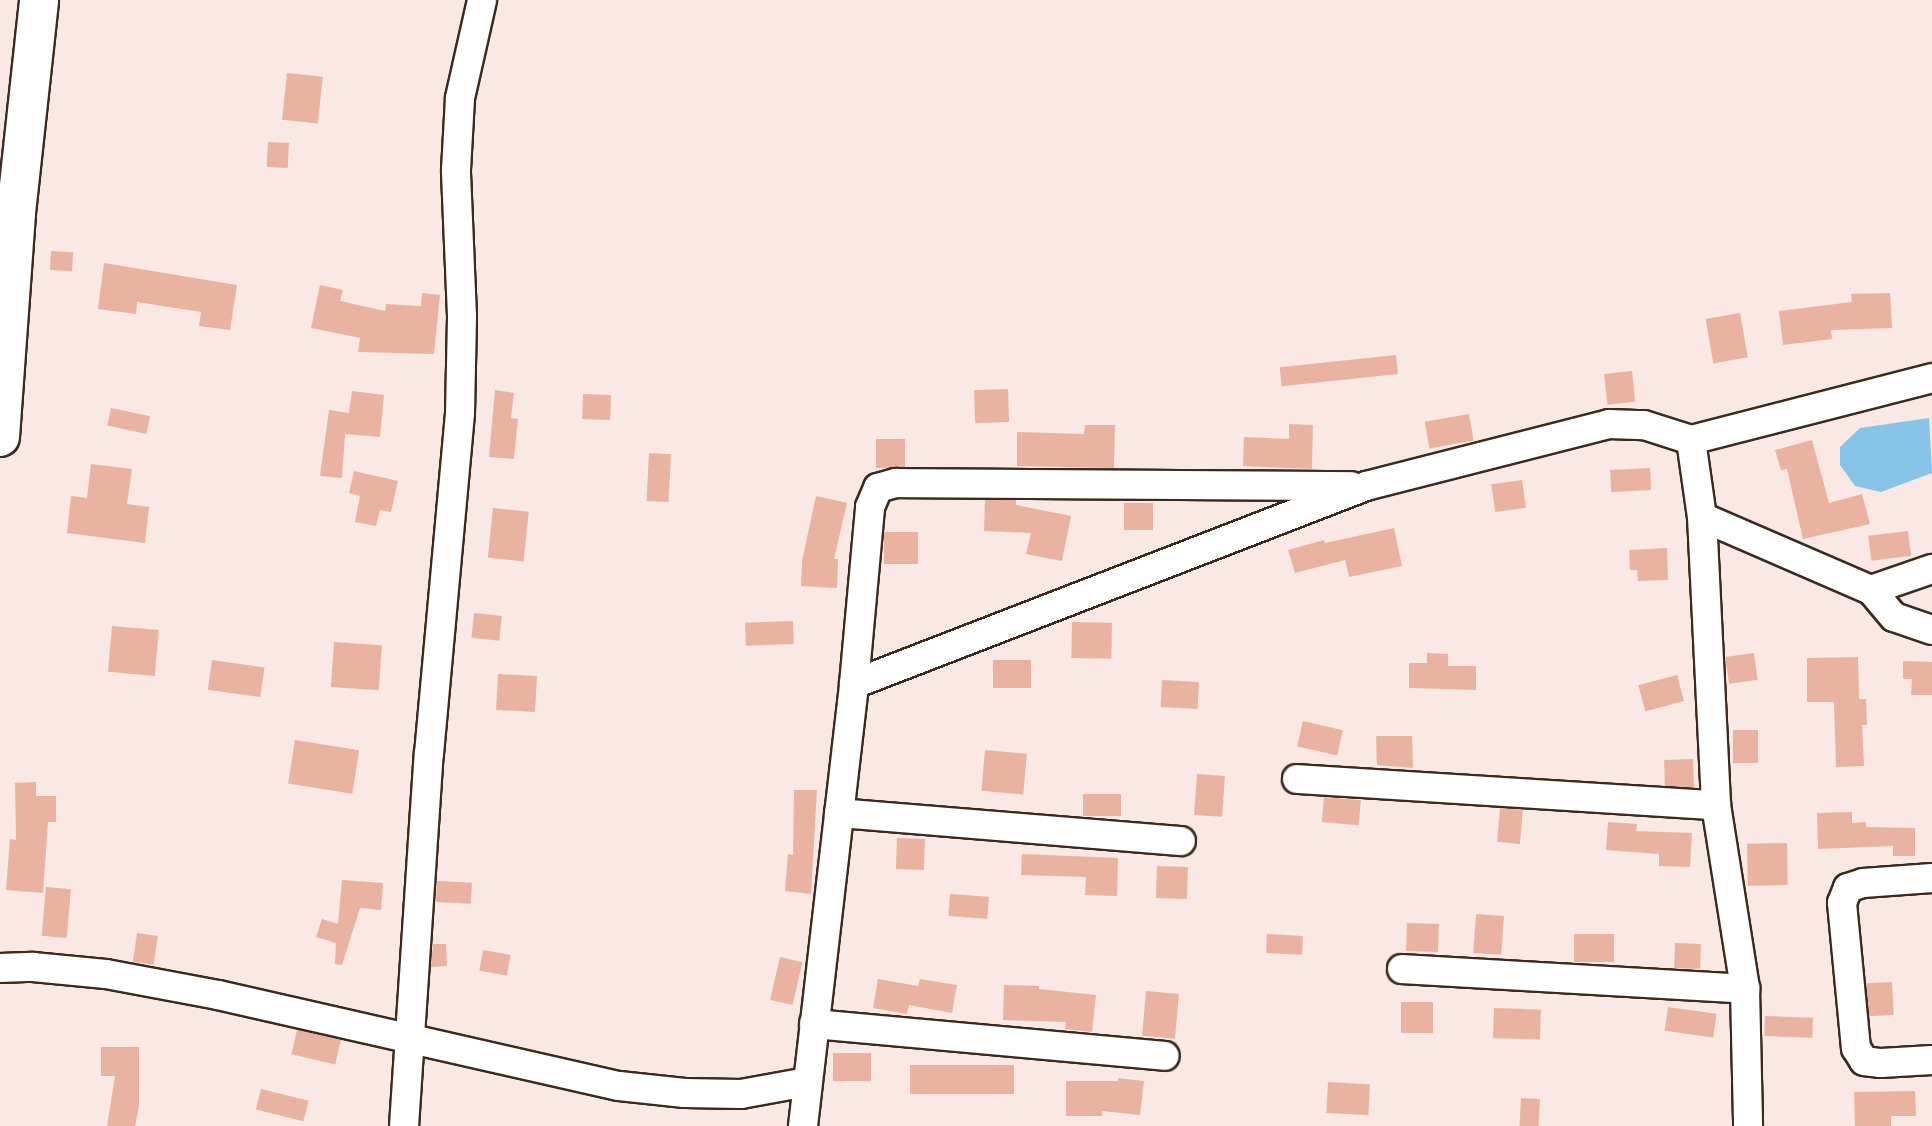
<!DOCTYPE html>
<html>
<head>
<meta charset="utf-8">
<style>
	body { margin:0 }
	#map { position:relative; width:1932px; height:1126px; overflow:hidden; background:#f9e8e3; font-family:Caveat,sans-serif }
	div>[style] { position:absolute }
	.water>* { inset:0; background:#87c4e7 }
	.building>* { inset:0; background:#eab3a1; transform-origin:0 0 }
	.roads { filter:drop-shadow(2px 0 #3b2a1e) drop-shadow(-2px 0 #3b2a1e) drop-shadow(0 2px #3b2a1e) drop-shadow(0 -2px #3b2a1e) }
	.street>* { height:28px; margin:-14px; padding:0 14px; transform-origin:14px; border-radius:14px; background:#fff }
	.secondary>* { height:38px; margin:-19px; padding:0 19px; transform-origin:19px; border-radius:19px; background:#fff }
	span { translate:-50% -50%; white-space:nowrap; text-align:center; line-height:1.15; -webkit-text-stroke:5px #fff; paint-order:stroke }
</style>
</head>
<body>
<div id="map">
	<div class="water">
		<i style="clip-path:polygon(1929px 418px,1932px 473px,1881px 492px,1855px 486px,1840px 465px,1840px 447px,1860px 428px)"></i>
	</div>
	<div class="building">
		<i style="left:287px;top:73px;width:36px;height:47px;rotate:6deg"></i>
		<i style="left:268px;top:142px;width:21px;height:25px;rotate:3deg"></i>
		<i style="left:51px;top:251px;width:22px;height:19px;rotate:3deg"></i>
		<i style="clip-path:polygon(104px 263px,237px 285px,230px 330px,199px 326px,201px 312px,137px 302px,136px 314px,98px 309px)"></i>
		<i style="clip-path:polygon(320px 285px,343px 290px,340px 301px,385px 311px,386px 304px,421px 306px,422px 293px,440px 295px,434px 354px,358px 352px,360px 338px,311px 328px)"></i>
		<i style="clip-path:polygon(1890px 293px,1892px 328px,1831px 330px,1832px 339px,1783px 345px,1779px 311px,1852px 302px,1851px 294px)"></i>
		<i style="left:1740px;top:313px;width:45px;height:35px;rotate:80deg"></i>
		<i style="left:1396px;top:355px;width:19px;height:117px;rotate:84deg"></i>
		<i style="left:1632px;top:371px;width:31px;height:28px;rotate:84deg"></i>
		<i style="left:1008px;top:389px;width:33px;height:34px;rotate:88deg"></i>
		<i style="clip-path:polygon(495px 390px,514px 393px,511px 418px,518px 419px,514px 459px,489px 457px)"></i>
		<i style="clip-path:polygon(352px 391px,384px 395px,380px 437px,345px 434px,342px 478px,320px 476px,329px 410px,349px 413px)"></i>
		<i style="left:583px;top:394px;width:28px;height:25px;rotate:2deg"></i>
		<i style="left:111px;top:408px;width:40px;height:18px;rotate:12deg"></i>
		<i style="left:1469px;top:414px;width:27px;height:45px;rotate:80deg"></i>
		<i style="clip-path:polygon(1289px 424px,1313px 425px,1312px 469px,1243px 466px,1244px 437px,1289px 439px)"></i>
		<i style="clip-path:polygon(1085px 425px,1115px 425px,1114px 468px,1017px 466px,1017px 432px,1084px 434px)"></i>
		<i style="left:876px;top:439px;width:29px;height:29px"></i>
		<i style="clip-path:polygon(1812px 440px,1829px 503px,1862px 494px,1870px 524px,1803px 539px,1787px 469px,1781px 470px,1775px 450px)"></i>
		<i style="left:649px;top:453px;width:22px;height:48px;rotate:3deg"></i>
		<i style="clip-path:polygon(91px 464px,132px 469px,127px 504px,149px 507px,145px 543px,67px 533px,71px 496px,87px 498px)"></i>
		<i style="left:1650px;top:468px;width:22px;height:40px;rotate:87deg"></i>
		<i style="clip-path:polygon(354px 471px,398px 481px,391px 512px,380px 510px,376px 526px,355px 522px,360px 496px,349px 493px)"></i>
		<i style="left:1522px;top:480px;width:28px;height:31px;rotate:82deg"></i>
		<i style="clip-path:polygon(816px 496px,847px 503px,834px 559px,838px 559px,837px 588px,801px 586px,802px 561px)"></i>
		<i style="clip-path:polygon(985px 500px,1016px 500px,1016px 505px,1071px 516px,1062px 561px,1026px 554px,1031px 533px,984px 531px)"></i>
		<i style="left:1124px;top:503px;width:29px;height:27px"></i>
		<i style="left:493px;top:508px;width:36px;height:50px;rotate:6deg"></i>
		<i style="clip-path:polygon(1394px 528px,1402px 566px,1349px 577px,1345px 560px,1295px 573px,1288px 550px,1324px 540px,1325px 543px)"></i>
		<i style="left:1908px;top:531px;width:25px;height:40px;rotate:83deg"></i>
		<i style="left:884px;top:532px;width:34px;height:32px"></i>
		<i style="clip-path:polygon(1667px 548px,1668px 580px,1638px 581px,1637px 570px,1630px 570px,1629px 550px)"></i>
		<i style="left:474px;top:613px;width:28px;height:25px;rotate:6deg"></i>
		<i style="left:793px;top:621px;width:23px;height:48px;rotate:88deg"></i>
		<i style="left:1072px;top:622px;width:40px;height:36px;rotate:1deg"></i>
		<i style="left:112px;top:626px;width:47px;height:46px;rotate:5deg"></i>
		<i style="left:334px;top:642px;width:48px;height:45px;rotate:4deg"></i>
		<i style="clip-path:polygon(1427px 653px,1448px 654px,1448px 666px,1476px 666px,1476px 690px,1409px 688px,1409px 663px,1427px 663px)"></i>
		<i style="left:1754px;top:653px;width:27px;height:29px;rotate:82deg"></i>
		<i style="clip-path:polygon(1858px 657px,1859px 699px,1866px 699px,1867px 725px,1862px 725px,1864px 766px,1836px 767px,1834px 702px,1807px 702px,1807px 658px)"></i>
		<i style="left:212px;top:660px;width:53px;height:30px;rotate:8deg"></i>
		<i style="left:993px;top:660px;width:38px;height:28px"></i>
		<i style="clip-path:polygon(1903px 661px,1932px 662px,1932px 695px,1911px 695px,1912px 679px,1903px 679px)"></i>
		<i style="left:498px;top:674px;width:39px;height:36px;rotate:3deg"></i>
		<i style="left:1677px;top:675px;width:27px;height:40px;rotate:75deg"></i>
		<i style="left:1162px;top:680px;width:37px;height:27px;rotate:3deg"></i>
		<i style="left:1303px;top:721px;width:41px;height:26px;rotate:13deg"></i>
		<i style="left:1733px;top:730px;width:25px;height:33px"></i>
		<i style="clip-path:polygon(1376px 736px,1412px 736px,1413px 768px,1377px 765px)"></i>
		<i style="left:295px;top:740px;width:65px;height:44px;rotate:9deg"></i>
		<i style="left:985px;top:750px;width:42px;height:41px;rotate:5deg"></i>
		<i style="left:1693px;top:759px;width:28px;height:29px;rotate:88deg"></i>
		<i style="left:1197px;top:774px;width:28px;height:41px;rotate:4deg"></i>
		<i style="clip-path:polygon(36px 782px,36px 796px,56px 796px,56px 822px,48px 822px,43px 893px,6px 890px,10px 839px,16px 840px,15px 783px)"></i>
		<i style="clip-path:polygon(794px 790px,817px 790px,811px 894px,785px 891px,788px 854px,793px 855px)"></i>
		<i style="left:1083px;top:794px;width:38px;height:22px"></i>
		<i style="left:1324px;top:797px;width:37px;height:25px;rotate:5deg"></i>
		<i style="left:1500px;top:808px;width:23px;height:34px;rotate:5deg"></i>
		<i style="clip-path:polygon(1852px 812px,1852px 823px,1866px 822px,1866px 827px,1915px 828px,1915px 856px,1893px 856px,1893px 846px,1818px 849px,1817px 813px)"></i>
		<i style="clip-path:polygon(1608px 822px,1637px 824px,1636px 831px,1692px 833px,1690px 867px,1659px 866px,1659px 854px,1606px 850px)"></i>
		<i style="left:897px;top:838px;width:28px;height:31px;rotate:2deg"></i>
		<i style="left:1787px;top:843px;width:42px;height:40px;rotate:89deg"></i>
		<i style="clip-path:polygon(1022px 854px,1118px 858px,1117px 896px,1085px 895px,1086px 877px,1021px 875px)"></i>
		<i style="left:1157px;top:866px;width:31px;height:32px;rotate:2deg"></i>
		<i style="clip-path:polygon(342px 880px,383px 883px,381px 910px,360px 908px,342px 965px,335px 964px,336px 943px,316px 937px,322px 919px,338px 924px)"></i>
		<i style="left:437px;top:881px;width:35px;height:21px;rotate:3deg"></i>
		<i style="left:46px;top:887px;width:25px;height:49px;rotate:5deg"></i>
		<i style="left:950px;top:894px;width:39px;height:22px;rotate:4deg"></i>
		<i style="left:1476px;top:914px;width:28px;height:39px;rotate:4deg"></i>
		<i style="left:1407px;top:923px;width:32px;height:28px;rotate:2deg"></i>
		<i style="left:137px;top:933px;width:21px;height:29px;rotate:8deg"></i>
		<i style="left:1267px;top:934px;width:36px;height:19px;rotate:3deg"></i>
		<i style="left:1574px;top:934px;width:40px;height:28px"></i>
		<i style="left:1675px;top:943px;width:26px;height:25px;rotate:2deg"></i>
		<i style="clip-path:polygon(433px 944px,446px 944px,447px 966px,431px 967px)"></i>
		<i style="left:483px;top:950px;width:28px;height:21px;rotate:10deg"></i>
		<i style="left:780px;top:957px;width:23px;height:44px;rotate:13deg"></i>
		<i style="clip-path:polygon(878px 979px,918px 986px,920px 979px,957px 985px,952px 1013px,909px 1005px,907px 1014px,873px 1008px)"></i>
		<i style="left:1892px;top:982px;width:33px;height:26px;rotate:87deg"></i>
		<i style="clip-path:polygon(1004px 985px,1039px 986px,1039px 989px,1096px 995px,1092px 1032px,1065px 1029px,1066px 1022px,1003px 1020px)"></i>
		<i style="left:1146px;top:991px;width:33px;height:45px;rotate:5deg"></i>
		<i style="left:1401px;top:1002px;width:32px;height:31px"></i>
		<i style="left:1668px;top:1007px;width:49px;height:24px;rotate:8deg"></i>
		<i style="left:1494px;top:1008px;width:47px;height:30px;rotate:2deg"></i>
		<i style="left:1765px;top:1016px;width:48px;height:20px;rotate:2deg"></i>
		<i style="left:297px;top:1030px;width:45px;height:25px;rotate:13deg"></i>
		<i style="clip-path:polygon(101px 1047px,139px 1047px,139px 1106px,135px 1126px,107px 1126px,115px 1076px,101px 1076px)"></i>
		<i style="left:833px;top:1053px;width:38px;height:28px"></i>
		<i style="left:910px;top:1065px;width:104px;height:29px"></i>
		<i style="clip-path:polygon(1118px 1078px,1144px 1081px,1140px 1115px,1102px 1111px,1102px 1116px,1066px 1116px,1066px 1081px,1118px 1081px)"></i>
		<i style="left:1328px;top:1082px;width:42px;height:31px;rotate:3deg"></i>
		<i style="left:261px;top:1089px;width:49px;height:21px;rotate:14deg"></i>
		<i style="clip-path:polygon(1915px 1091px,1916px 1116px,1891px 1116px,1891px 1126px,1855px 1126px,1854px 1092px)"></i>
		<i style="left:1521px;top:1098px;width:19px;height:28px;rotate:3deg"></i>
	</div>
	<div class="roads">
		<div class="street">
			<i style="left:1691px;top:440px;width:78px;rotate:81.9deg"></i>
			<i style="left:1702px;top:517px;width:288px;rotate:87.2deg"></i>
			<i style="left:1716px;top:805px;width:186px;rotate:81deg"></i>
			<i style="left:1745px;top:989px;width:137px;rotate:88.7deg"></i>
			<i style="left:1702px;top:517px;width:184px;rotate:23.4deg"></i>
			<i style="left:1871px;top:590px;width:35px;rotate:50deg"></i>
			<i style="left:1894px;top:617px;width:40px;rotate:18.9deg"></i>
			<i style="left:1871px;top:590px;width:65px;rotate:-19deg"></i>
			<i style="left:854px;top:684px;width:549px;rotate:-21.14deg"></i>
			<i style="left:1366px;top:486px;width:251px;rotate:-14.3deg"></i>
			<i style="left:1609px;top:424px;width:35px;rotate:2deg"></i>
			<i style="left:1644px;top:425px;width:49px;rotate:17.7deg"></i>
			<i style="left:1691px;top:440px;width:249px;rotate:-14.4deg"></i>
			<i style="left:1297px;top:779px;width:420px;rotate:3.6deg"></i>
			<i style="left:839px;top:813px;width:343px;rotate:4.7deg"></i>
			<i style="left:1932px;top:878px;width:69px;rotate:175.9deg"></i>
			<i style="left:1863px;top:883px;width:16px;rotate:162deg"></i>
			<i style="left:1848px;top:888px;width:16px;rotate:112deg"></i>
			<i style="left:1842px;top:903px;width:146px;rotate:84.5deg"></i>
			<i style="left:1856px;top:1048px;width:15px;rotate:58deg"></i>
			<i style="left:1864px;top:1061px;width:17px;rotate:7deg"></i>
			<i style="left:1881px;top:1063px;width:51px;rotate:-3.4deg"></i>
			<i style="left:0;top:968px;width:33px;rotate:-2deg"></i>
			<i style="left:33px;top:967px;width:73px;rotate:5.5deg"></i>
			<i style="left:106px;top:974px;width:114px;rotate:10.6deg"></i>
			<i style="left:218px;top:995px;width:411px;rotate:12.8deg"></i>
			<i style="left:619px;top:1086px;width:66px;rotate:6.1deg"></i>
			<i style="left:685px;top:1093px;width:56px;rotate:1deg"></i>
			<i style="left:741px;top:1094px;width:67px;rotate:-10.3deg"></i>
			<i style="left:1402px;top:969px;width:344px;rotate:3.3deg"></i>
			<i style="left:814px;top:1024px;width:352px;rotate:5.2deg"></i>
			<i style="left:404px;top:1126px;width:373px;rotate:-86.2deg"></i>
			<i style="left:429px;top:754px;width:342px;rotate:-84.8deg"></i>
			<i style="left:460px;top:413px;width:97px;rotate:-88.8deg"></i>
			<i style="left:462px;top:316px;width:146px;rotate:-92.4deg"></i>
			<i style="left:456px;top:170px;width:72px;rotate:-86.8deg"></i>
			<i style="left:460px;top:98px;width:100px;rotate:-77.3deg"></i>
			<i style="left:803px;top:1126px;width:445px;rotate:-83.4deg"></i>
			<i style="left:854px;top:684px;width:178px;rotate:-84.8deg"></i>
			<i style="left:870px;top:507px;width:21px;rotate:-67deg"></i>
			<i style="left:878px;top:488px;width:19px;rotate:-16deg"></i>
			<i style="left:896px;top:483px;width:455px;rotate:0.4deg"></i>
		</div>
		<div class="secondary">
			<i style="left:0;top:437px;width:225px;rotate:-85.9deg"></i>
			<i style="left:16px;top:213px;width:214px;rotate:-83.8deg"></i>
		</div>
	</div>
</div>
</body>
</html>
